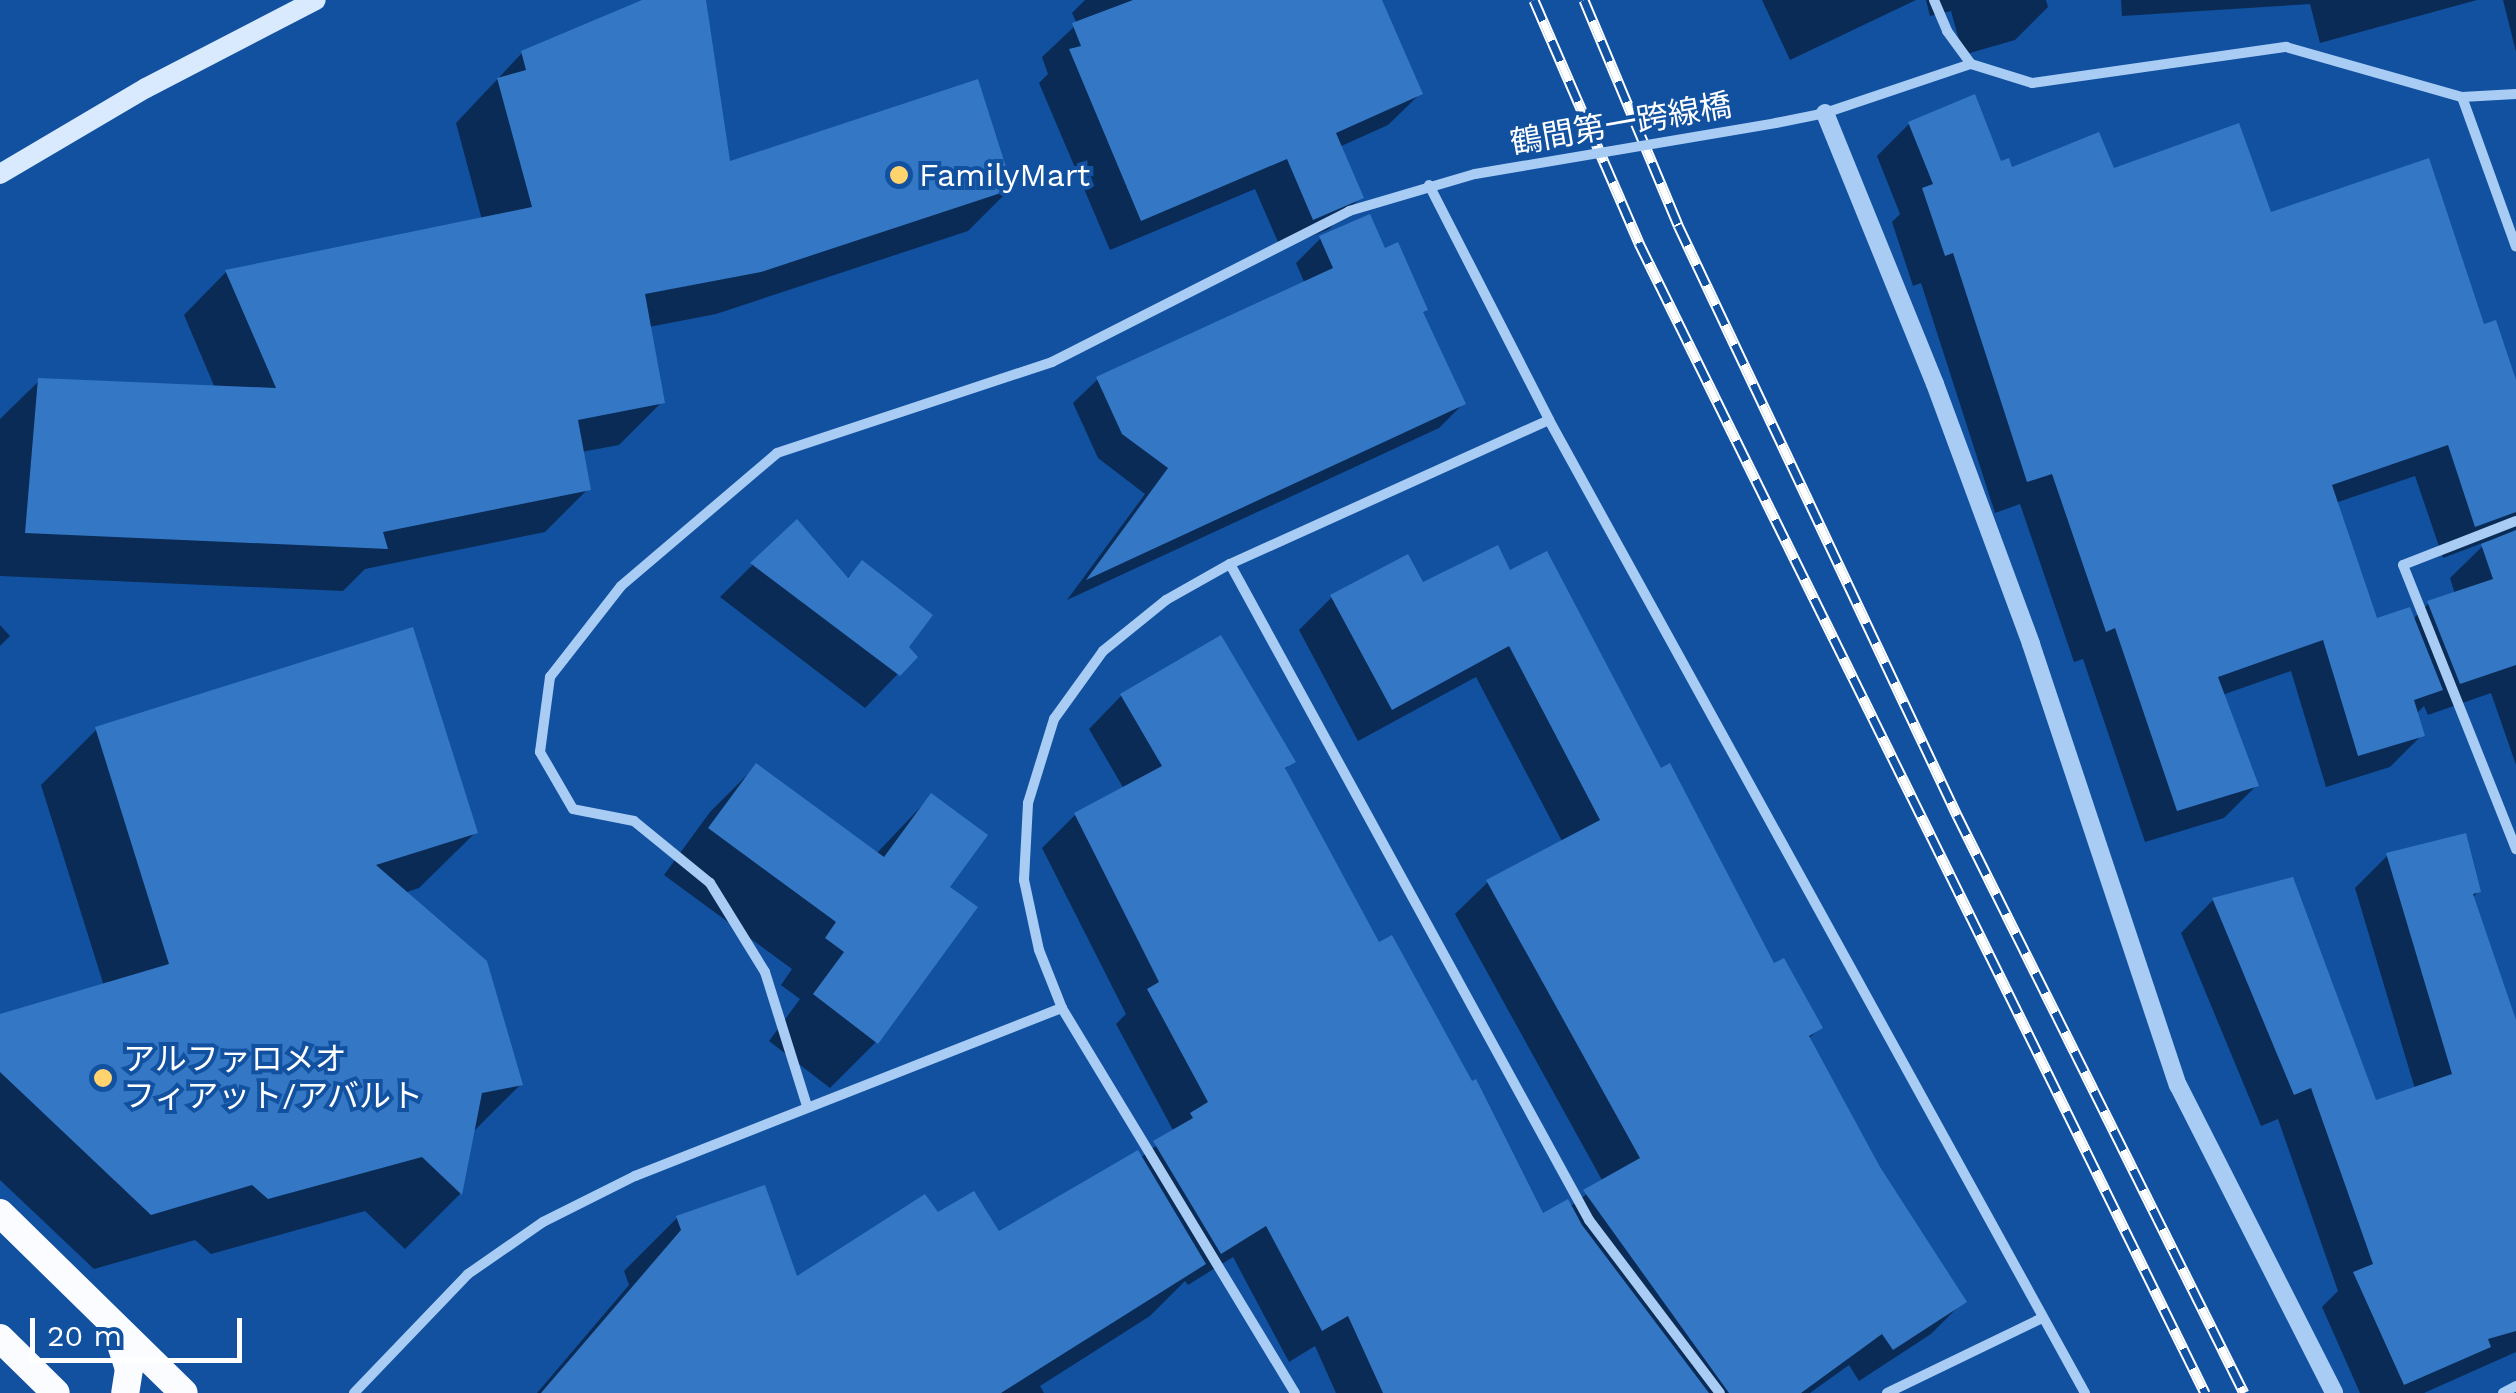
<!DOCTYPE html>
<html>
<head>
<meta charset="utf-8">
<style>
	body { margin:0 }
	#map { position:relative; width:2516px; height:1393px; overflow:hidden; background:#1151a0; font-family:"Work Sans","Noto Sans JP",sans-serif }
	div>[style] { position:absolute }
	.shadow>* { inset:0; background:#0007 }
	.building>* { inset:0; background:#3477c5 }
	.minor>* { height:10px; margin:-5px; padding:0 5px; transform-origin:5px; border-radius:5px; background:#a9ccf5 }
	.tertiary>* { height:18px; margin:-9px; padding:0 9px; transform-origin:9px; border-radius:9px; background:#a9ccf5 }
	.secondary>* { height:20px; margin:-10px; padding:0 10px; transform-origin:10px; border-radius:10px; background:#d9e9fe }
	.trunk>* { height:28px; margin:-14px; padding:0 14px; transform-origin:14px; border-radius:14px; background:#fbfcff }
	.rail>* { height:11px; margin-top:-5.5px; transform-origin:0; background:repeating-linear-gradient(90deg,#1151a0 0 22px,#fff 0 44px); box-sizing:border-box; border-block:2px solid #fff }
	.minor-bridge>* { height:10px; margin:-5px; padding:0 5px; transform-origin:5px; border-radius:5px; background:#a9ccf5 }
	.dots>* { width:28px; height:28px; translate:-50% -50%; box-sizing:border-box; border:5px solid #1151a0; border-radius:50% }
	span { translate:-50% -50%; white-space:nowrap; text-align:center; line-height:1.15; -webkit-text-stroke:8px #1151a0; paint-order:stroke }
	.street-label { font-size:32px; color:#fff }
	.poi-label { font-size:32px; color:#fff }
	.left { translate:0 -50%; text-align:left }
	.scale { position:absolute; left:30px; top:1318px; width:212px; height:45px; box-sizing:border-box; border:5px solid #fff; border-top:0; padding-left:12px; font-size:30px; line-height:35px; white-space:nowrap; color:#fff; -webkit-text-stroke:8px #1151a0; paint-order:stroke }
</style>
</head>
<body>
<div id="map">
	<div class="shadow">
		<i style="clip-path:polygon(649px 0,704px 0,728px 164px,1011px 188px,968px 231px,716px 314px,649px 327px,662px 402px,619px 445px,581px 452px,588px 489px,545px 532px,365px 569px,343px 591px,0 576px,0 419px,39px 381px,215px 388px,184px 315px,226px 272px,482px 220px,456px 123px,522px 53px)"></i>
		<i style="clip-path:polygon(1085px 0,1379px 0,1420px 94px,1388px 125px,1339px 147px,1361px 197px,1329px 229px,1281px 249px,1255px 189px,1110px 250px,1039px 83px,1048px 74px,1042px 57px,1077px 24px,1072px 13px)"></i>
		<i style="clip-path:polygon(1762px 0,1916px 0,1790px 60px)"></i>
		<i style="clip-path:polygon(1926px 0,2046px 0,2048px 7px,2015px 40px,1963px 55px,1951px 11px,1930px 16px)"></i>
		<i style="clip-path:polygon(2121px 0,2477px 0,2320px 43px,2310px 4px,2122px 16px)"></i>
		<i style="clip-path:polygon(2503px 0,2516px 0,2516px 52px)"></i>
		<i style="clip-path:polygon(evenodd,1909px 124px,2000px 164px,2144px 373px,2269px 215px,2483px 328px,2516px 389px,2516px 765px,2491px 693px,2428px 715px,2424px 706px,2416px 714px,2422px 735px,2390px 767px,2326px 787px,2291px 671px,2222px 695px,2256px 786px,2224px 818px,2145px 842px,2083px 659px,2074px 662px,2020px 504px,1995px 513px,1921px 283px,1913px 286px,1892px 222px,1900px 214px,1877px 156px,1909px 124px,2415px 476px,2443px 558px,2488px 541px,2450px 578px,2455px 594px,2428px 604px,2413px 619px,2375px 622px,2335px 503px,2415px 476px)"></i>
		<i style="clip-path:polygon(1321px 238px,1384px 251px,1421px 313px,1463px 404px,1439px 428px,1067px 600px,1145px 494px,1098px 458px,1073px 403px,1098px 379px,1305px 284px,1296px 263px)"></i>
		<i style="clip-path:polygon(796px 522px,846px 579px,862px 563px,914px 657px,865px 708px,720px 597px)"></i>
		<i style="clip-path:polygon(1509px 573px,1660px 771px,1773px 966px,1820px 1028px,1808px 1039px,1878px 1169px,1964px 1301px,1931px 1334px,1859px 1381px,1849px 1365px,1810px 1393px,1336px 1393px,1315px 1346px,1289px 1362px,1233px 1257px,1188px 1285px,1185px 1281px,1150px 1316px,1040px 1386px,1044px 1393px,537px 1393px,629px 1285px,624px 1271px,677px 1218px,796px 1279px,937px 1216px,998px 1234px,1140px 1158px,1174px 1132px,1116px 1024px,1126px 1014px,1042px 848px,1075px 815px,1124px 789px,1089px 729px,1121px 696px,1293px 762px,1284px 770px,1378px 945px,1542px 1216px,1569px 1207px,1603px 1182px,1455px 914px,1488px 882px,1563px 843px,1476px 677px,1358px 741px,1299px 630px,1332px 597px)"></i>
		<i style="clip-path:polygon(0 625px,10px 636px,0 646px)"></i>
		<i style="clip-path:polygon(97px 729px,475px 833px,419px 888px,404px 893px,520px 1085px,471px 1134px,460px 1194px,405px 1249px,365px 1211px,211px 1254px,195px 1240px,94px 1269px,0 1180px,0 1017px,104px 986px,41px 785px)"></i>
		<i style="clip-path:polygon(756px 766px,876px 854px,931px 796px,947px 888px,876px 1042px,830px 1088px,769px 1041px,800px 999px,781px 985px,792px 969px,664px 875px,710px 812px)"></i>
		<i style="clip-path:polygon(2388px 855px,2478px 892px,2472px 898px,2516px 1028px,2516px 1352px,2424px 1393px,2360px 1393px,2322px 1307px,2338px 1291px,2278px 1119px,2261px 1126px,2181px 933px,2213px 900px,2375px 1103px,2415px 1089px,2355px 888px)"></i>
	</div>
	<div class="building">
		<i style="clip-path:polygon(642px 0,706px 0,730px 161px,978px 79px,1013px 189px,761px 272px,645px 294px,665px 403px,578px 420px,591px 490px,383px 532px,388px 549px,25px 533px,38px 378px,276px 388px,225px 270px,532px 207px,497px 78px,526px 70px,521px 51px)"></i>
		<i style="clip-path:polygon(1133px 0,1382px 0,1423px 94px,1336px 133px,1364px 198px,1313px 220px,1287px 159px,1141px 221px,1069px 49px,1081px 46px,1072px 23px)"></i>
		<i style="clip-path:polygon(1975px 94px,2001px 161px,2009px 158px,2012px 167px,2099px 132px,2114px 168px,2239px 123px,2271px 212px,2429px 158px,2484px 324px,2496px 320px,2516px 380px,2516px 512px,2475px 527px,2448px 445px,2332px 485px,2377px 618px,2410px 607px,2443px 690px,2414px 700px,2425px 736px,2358px 756px,2323px 640px,2218px 677px,2259px 786px,2177px 811px,2115px 628px,2106px 632px,2052px 474px,2027px 482px,1953px 253px,1945px 256px,1922px 188px,1933px 184px,1908px 122px)"></i>
		<i style="clip-path:polygon(1370px 214px,1385px 248px,1398px 242px,1428px 310px,1423px 312px,1466px 404px,1086px 580px,1168px 468px,1122px 434px,1096px 377px,1333px 268px,1319px 236px)"></i>
		<i style="clip-path:polygon(797px 519px,848px 578px,862px 560px,933px 615px,909px 647px,918px 657px,900px 676px,750px 563px)"></i>
		<i style="clip-path:polygon(2516px 530px,2516px 665px,2460px 684px,2427px 601px,2493px 579px,2481px 544px)"></i>
		<i style="clip-path:polygon(1498px 545px,1510px 570px,1547px 551px,1661px 768px,1670px 763px,1774px 963px,1784px 958px,1823px 1028px,1809px 1036px,1880px 1167px,1967px 1302px,1893px 1350px,1882px 1334px,1801px 1393px,1729px 1393px,1583px 1190px,1640px 1158px,1486px 880px,1600px 820px,1509px 646px,1392px 710px,1330px 595px,1408px 554px,1423px 582px)"></i>
		<i style="clip-path:polygon(413px 627px,478px 833px,376px 865px,487px 961px,523px 1085px,482px 1093px,462px 1195px,422px 1157px,268px 1199px,252px 1185px,151px 1215px,0 1072px,0 1014px,169px 964px,95px 727px)"></i>
		<i style="clip-path:polygon(1221px 635px,1296px 762px,1285px 768px,1379px 942px,1392px 935px,1472px 1081px,1476px 1079px,1543px 1213px,1568px 1199px,1582px 1225px,1709px 1393px,1383px 1393px,1348px 1316px,1322px 1331px,1266px 1226px,1221px 1254px,1153px 1141px,1193px 1118px,1190px 1113px,1208px 1102px,1147px 989px,1159px 982px,1074px 813px,1162px 766px,1120px 694px)"></i>
		<i style="clip-path:polygon(756px 763px,884px 857px,931px 793px,988px 835px,950px 887px,978px 907px,878px 1044px,813px 994px,844px 952px,825px 938px,836px 922px,708px 828px)"></i>
		<i style="clip-path:polygon(2466px 833px,2481px 892px,2473px 894px,2516px 1020px,2516px 1331px,2488px 1339px,2491px 1347px,2404px 1385px,2353px 1272px,2373px 1264px,2311px 1088px,2294px 1095px,2212px 898px,2293px 877px,2376px 1100px,2452px 1074px,2386px 853px)"></i>
		<i style="clip-path:polygon(1138px 1150px,1206px 1264px,1001px 1393px,541px 1393px,681px 1230px,676px 1216px,765px 1185px,797px 1276px,925px 1194px,938px 1212px,974px 1191px,999px 1231px)"></i>
	</div>
	<div class="minor">
		<i style="left:1934px;top:0;width:34px;rotate:67deg"></i>
		<i style="left:1947px;top:31px;width:41px;rotate:54deg"></i>
		<i style="left:1971px;top:64px;width:64px;rotate:17.3deg"></i>
		<i style="left:2032px;top:83px;width:257px;rotate:-8.1deg"></i>
		<i style="left:2286px;top:47px;width:183px;rotate:15.9deg"></i>
		<i style="left:2462px;top:97px;width:54px;rotate:-3.2deg"></i>
		<i style="left:2462px;top:97px;width:159px;rotate:70.2deg"></i>
		<i style="left:1776px;top:123px;width:50px;rotate:-11.5deg"></i>
		<i style="left:1825px;top:113px;width:154px;rotate:-18.6deg"></i>
		<i style="left:1429px;top:185px;width:264px;rotate:62.9deg"></i>
		<i style="left:1549px;top:420px;width:1111px;rotate:61.15deg"></i>
		<i style="left:2516px;top:521px;width:121px;rotate:158.7deg"></i>
		<i style="left:2403px;top:565px;width:306px;rotate:68.3deg"></i>
		<i style="left:1230px;top:564px;width:748px;rotate:61.31deg"></i>
		<i style="left:1589px;top:1220px;width:217px;rotate:52.9deg"></i>
		<i style="left:807px;top:1106px;width:140px;rotate:-107.4deg"></i>
		<i style="left:765px;top:972px;width:105px;rotate:-121.7deg"></i>
		<i style="left:710px;top:883px;width:98px;rotate:-140.8deg"></i>
		<i style="left:634px;top:821px;width:62px;rotate:-168.9deg"></i>
		<i style="left:573px;top:809px;width:66px;rotate:-120.1deg"></i>
		<i style="left:540px;top:752px;width:76px;rotate:-82.4deg"></i>
		<i style="left:550px;top:677px;width:115px;rotate:-52deg"></i>
		<i style="left:621px;top:586px;width:205px;rotate:-40.4deg"></i>
		<i style="left:777px;top:453px;width:290px;rotate:-18.3deg"></i>
		<i style="left:1052px;top:362px;width:333px;rotate:-26.9deg"></i>
		<i style="left:1349px;top:211px;width:131px;rotate:-16.4deg"></i>
		<i style="left:354px;top:1393px;width:165px;rotate:-46.2deg"></i>
		<i style="left:468px;top:1274px;width:91px;rotate:-34.7deg"></i>
		<i style="left:543px;top:1222px;width:103px;rotate:-26.6deg"></i>
		<i style="left:635px;top:1176px;width:459px;rotate:-21.5deg"></i>
		<i style="left:1295px;top:1393px;width:450px;rotate:-121.2deg"></i>
		<i style="left:1062px;top:1008px;width:62px;rotate:-111.6deg"></i>
		<i style="left:1039px;top:950px;width:72px;rotate:-102.1deg"></i>
		<i style="left:1024px;top:880px;width:77px;rotate:-87deg"></i>
		<i style="left:1028px;top:803px;width:88px;rotate:-72.8deg"></i>
		<i style="left:1054px;top:719px;width:84px;rotate:-54.2deg"></i>
		<i style="left:1103px;top:651px;width:81px;rotate:-39deg"></i>
		<i style="left:1166px;top:600px;width:73px;rotate:-29.4deg"></i>
		<i style="left:1230px;top:564px;width:350px;rotate:-24.3deg"></i>
		<i style="left:1887px;top:1393px;width:170px;rotate:-25.8deg"></i>
		<i style="left:2503px;top:1393px;width:15px;rotate:-28deg"></i>
	</div>
	<div class="tertiary">
		<i style="left:1825px;top:113px;width:292px;rotate:67.9deg"></i>
		<i style="left:1935px;top:384px;width:277px;rotate:69.7deg"></i>
		<i style="left:2031px;top:644px;width:465px;rotate:71.6deg"></i>
		<i style="left:2178px;top:1085px;width:345px;rotate:63.1deg"></i>
	</div>
	<div class="secondary">
		<i style="left:0;top:174px;width:169px;rotate:-30.5deg"></i>
		<i style="left:146px;top:88px;width:191px;rotate:-27.4deg"></i>
	</div>
	<div class="trunk">
		<i style="left:0;top:1213px;width:257px;rotate:44.4deg"></i>
		<i style="left:116px;top:1329px;width:42px;rotate:72deg"></i>
		<i style="left:129px;top:1369px;width:24px;rotate:99deg"></i>
		<i style="left:0;top:1338px;width:78px;rotate:44.5deg"></i>
	</div>
	<div class="rail">
		<i style="left:1534px;top:0;width:265px;rotate:66.6deg"></i>
		<i style="left:1639px;top:243px;width:1282px;rotate:63.79deg"></i>
		<i style="left:1584px;top:0;width:244px;rotate:67.3deg"></i>
		<i style="left:1678px;top:225px;width:653px;rotate:64.69deg"></i>
		<i style="left:1957px;top:815px;width:645px;rotate:63.59deg"></i>
	</div>
	<div class="minor-bridge">
		<i style="left:1475px;top:174px;width:305px;rotate:-9.6deg"></i>
	</div>
	<div class="dots">
		<i style="left:899px;top:175px;background:#ffd36d"></i>
		<i style="left:103px;top:1078px;background:#ffd36d"></i>
	</div>
	<div class="street-label">
		<span style="left:1621px;top:124px;rotate:-10deg">鶴間第一跨線橋</span>
	</div>
	<div class="poi-label">
		<span class="left" style="left:919px;top:175px">FamilyMart</span>
		<span class="left" style="left:123px;top:1078px">アルファロメオ<br>フィアット/アバルト</span>
	</div>
	<div class="scale">20 m</div>
</div>
</body>
</html>
